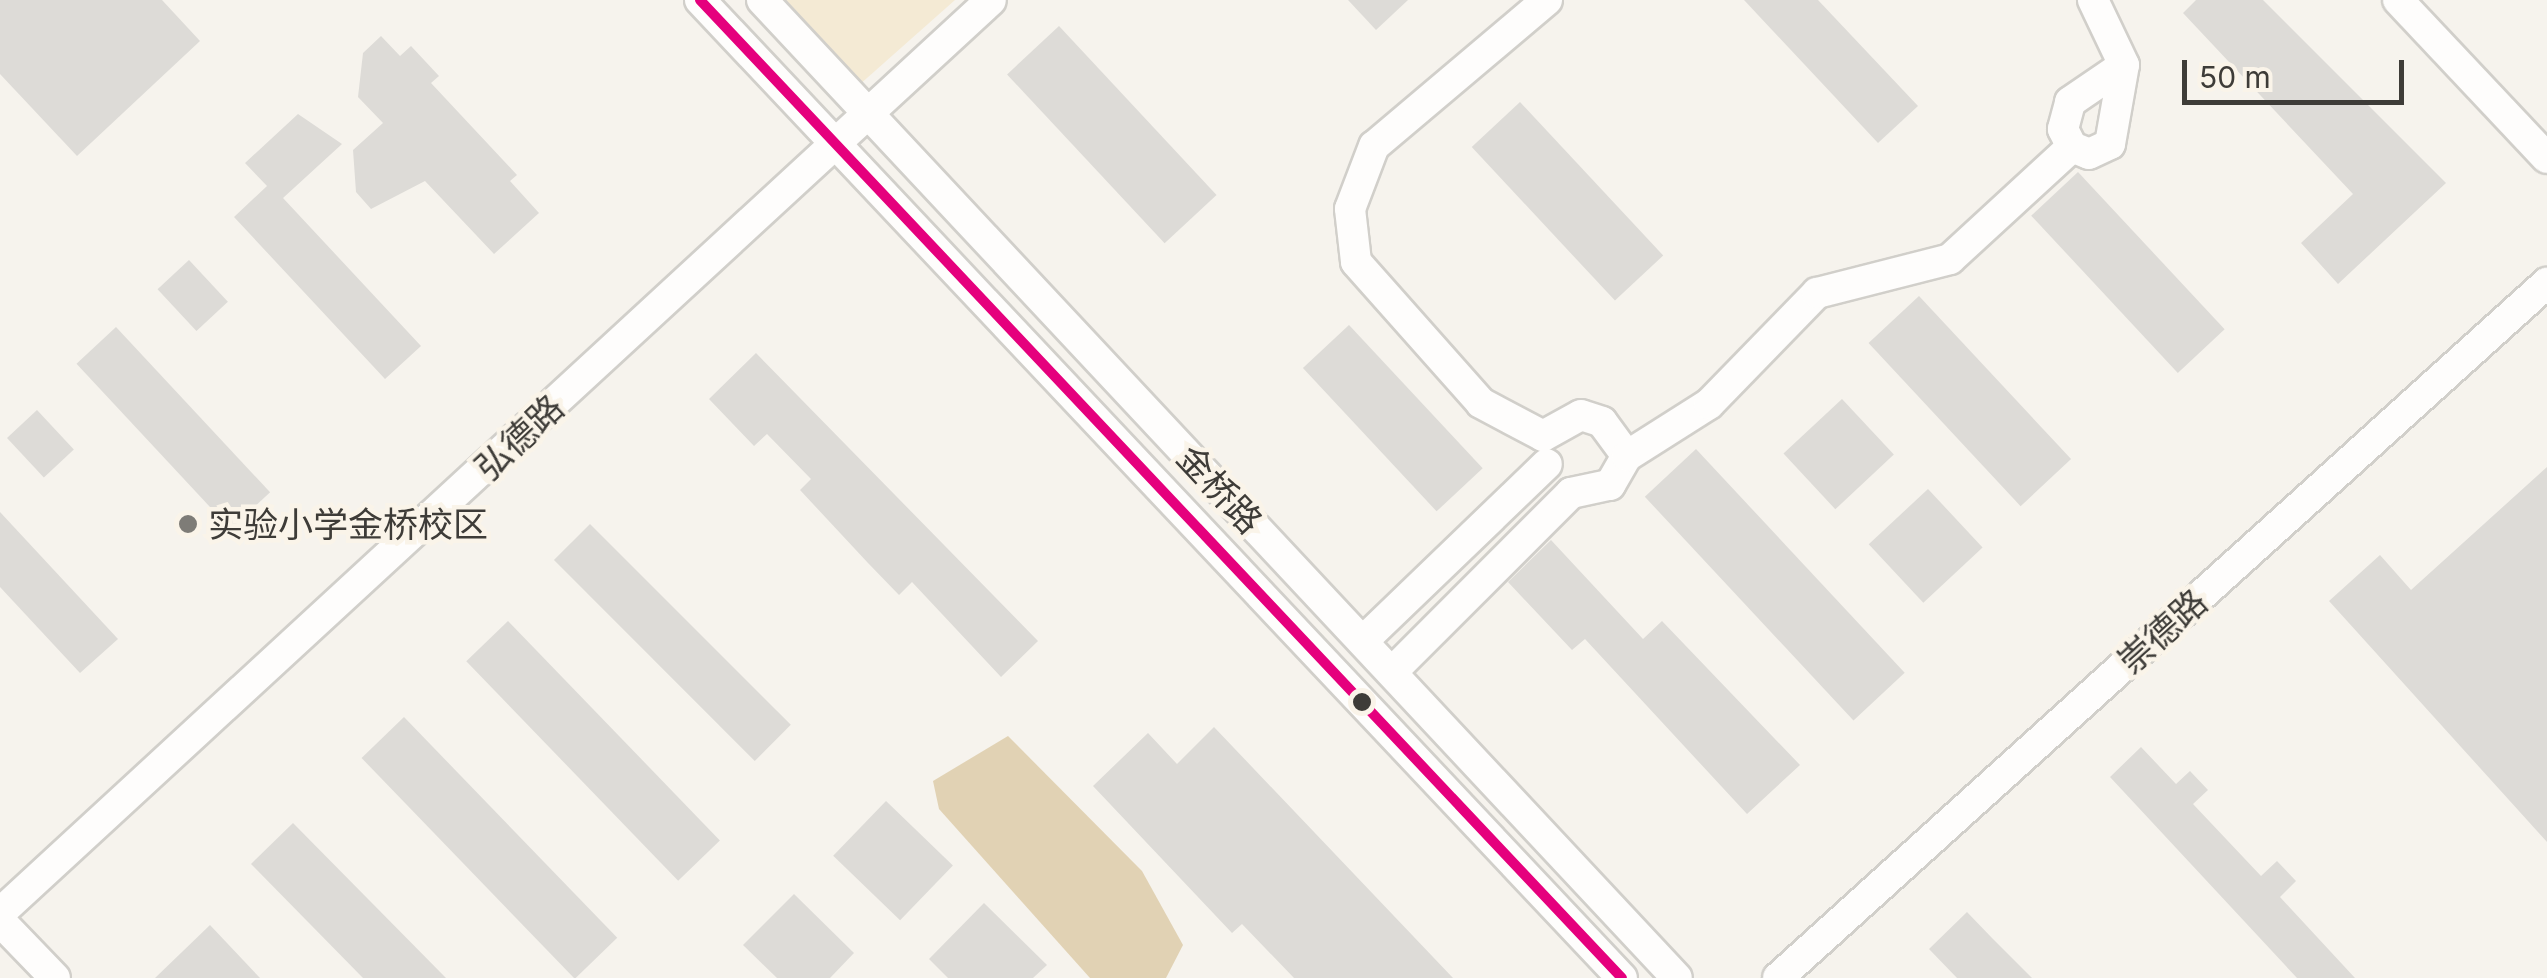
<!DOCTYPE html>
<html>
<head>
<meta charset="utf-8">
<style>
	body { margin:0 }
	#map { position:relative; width:2547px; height:978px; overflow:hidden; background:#f6f3ed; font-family:Inter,"Noto Sans SC",sans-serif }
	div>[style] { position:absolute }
	.green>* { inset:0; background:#f4ead4 }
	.forest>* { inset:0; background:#e1d2b4 }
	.building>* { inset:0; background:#dddbd7; transform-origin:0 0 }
	.roads { filter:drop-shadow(2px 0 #d1cfca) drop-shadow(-2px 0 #d1cfca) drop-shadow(0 2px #d1cfca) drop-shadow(0 -2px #d1cfca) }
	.minor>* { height:30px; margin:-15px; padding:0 15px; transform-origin:15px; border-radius:15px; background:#fefdfc }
	.bus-1>* { height:10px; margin:-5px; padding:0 5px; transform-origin:5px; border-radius:5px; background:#e5007d }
	.dots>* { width:28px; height:28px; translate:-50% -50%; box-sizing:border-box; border:5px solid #faf4e9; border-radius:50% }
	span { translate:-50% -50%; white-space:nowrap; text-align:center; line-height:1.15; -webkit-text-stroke:9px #faf4e9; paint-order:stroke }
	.street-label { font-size:35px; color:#3e3c38 }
	.poi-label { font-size:35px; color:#3e3c38 }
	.left { translate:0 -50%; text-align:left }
	.scale { position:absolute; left:2182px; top:60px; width:222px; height:45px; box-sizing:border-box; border:5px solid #3e3c38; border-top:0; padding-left:12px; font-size:30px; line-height:35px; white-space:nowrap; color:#3e3c38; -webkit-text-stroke:8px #faf4e9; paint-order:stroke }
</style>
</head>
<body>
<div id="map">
	<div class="green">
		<i style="clip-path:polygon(778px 0,955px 0,858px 86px)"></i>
	</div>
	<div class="forest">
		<i style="clip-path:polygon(1008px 736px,1142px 871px,1183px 945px,1166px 978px,1090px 978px,939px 809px,933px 781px)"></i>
	</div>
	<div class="building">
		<i style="clip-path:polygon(0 0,162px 0,200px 41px,77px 156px,0 74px)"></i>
		<i style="clip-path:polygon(1348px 0,1408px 0,1376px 30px)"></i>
		<i style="clip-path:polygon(1744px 0,1818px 0,1918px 106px,1878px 143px)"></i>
		<i style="clip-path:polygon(2196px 0,2263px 0,2446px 183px,2338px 284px,2301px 243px,2353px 194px,2183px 13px)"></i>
		<i style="left:1059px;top:26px;width:231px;height:71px;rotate:47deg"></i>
		<i style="clip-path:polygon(381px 36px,400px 56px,411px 46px,439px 76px,431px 83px,517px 175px,510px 181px,539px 213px,494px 254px,425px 181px,371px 209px,356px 192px,353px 150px,383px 123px,358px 97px,363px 53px)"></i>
		<i style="left:1520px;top:102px;width:210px;height:66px;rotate:47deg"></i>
		<i style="clip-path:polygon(298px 114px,342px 144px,283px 198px,421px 346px,385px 379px,234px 217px,267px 186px,245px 163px)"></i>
		<i style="left:2078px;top:172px;width:215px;height:64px;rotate:47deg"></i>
		<i style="left:189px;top:260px;width:57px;height:43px;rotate:47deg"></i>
		<i style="left:1919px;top:296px;width:223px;height:69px;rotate:47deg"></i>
		<i style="left:1349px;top:325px;width:196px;height:63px;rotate:47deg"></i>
		<i style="left:116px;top:327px;width:226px;height:54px;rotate:47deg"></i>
		<i style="clip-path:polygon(756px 353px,1038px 641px,1001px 677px,912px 582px,899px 595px,868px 563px,800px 490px,811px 479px,767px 434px,754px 446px,709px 399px)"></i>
		<i style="left:1842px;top:399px;width:76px;height:80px;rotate:47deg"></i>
		<i style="left:37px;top:410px;width:54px;height:41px;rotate:47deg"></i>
		<i style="left:1696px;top:449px;width:306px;height:70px;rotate:47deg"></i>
		<i style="clip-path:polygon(2547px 467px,2547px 842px,2329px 601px,2380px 555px,2411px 590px)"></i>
		<i style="left:1928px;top:489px;width:80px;height:81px;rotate:47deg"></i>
		<i style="clip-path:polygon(0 512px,118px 639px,80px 673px,0 587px)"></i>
		<i style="left:590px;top:524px;width:284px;height:51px;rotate:45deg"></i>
		<i style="clip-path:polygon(1551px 540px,1643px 639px,1662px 621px,1800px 765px,1747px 814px,1585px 639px,1572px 650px,1508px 582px)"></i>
		<i style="left:508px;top:621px;width:305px;height:58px;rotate:46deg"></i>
		<i style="left:404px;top:717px;width:307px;height:59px;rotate:46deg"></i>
		<i style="clip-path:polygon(1214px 727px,1453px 978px,1294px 978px,1242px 924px,1232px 933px,1093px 786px,1148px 733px,1177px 764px)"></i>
		<i style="clip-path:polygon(2141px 747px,2176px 784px,2190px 771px,2208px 790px,2193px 804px,2261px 876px,2277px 861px,2296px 881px,2280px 897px,2355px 978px,2297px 978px,2110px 777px)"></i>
		<i style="left:886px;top:801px;width:93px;height:76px;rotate:44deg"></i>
		<i style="clip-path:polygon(293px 823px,446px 978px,363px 978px,251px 864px)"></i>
		<i style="clip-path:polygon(794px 894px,854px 953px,830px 978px,777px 978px,743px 945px)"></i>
		<i style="clip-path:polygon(984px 903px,1047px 965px,1033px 978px,948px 978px,929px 959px)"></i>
		<i style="clip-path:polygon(1967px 912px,1992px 938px,2032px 978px,1957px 978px,1929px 949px)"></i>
		<i style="clip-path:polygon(210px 925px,260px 978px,155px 978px)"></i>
	</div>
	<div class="roads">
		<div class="minor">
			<i style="left:700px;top:0;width:1344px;rotate:46.69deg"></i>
			<i style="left:762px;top:0;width:1339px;rotate:46.91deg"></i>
			<i style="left:1547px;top:0;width:226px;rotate:139.8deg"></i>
			<i style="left:1374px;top:146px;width:67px;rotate:110.9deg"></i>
			<i style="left:1350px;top:209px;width:53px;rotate:83.5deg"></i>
			<i style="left:1356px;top:262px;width:188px;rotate:48.4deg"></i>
			<i style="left:1481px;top:403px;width:70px;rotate:28deg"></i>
			<i style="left:1543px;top:436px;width:43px;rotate:-28.9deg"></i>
			<i style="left:1581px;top:415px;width:22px;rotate:18deg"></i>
			<i style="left:1602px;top:422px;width:42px;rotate:53.7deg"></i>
			<i style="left:2398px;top:0;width:217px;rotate:46.7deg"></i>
			<i style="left:2072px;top:147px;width:20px;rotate:-117deg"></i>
			<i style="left:2063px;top:129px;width:28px;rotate:-75deg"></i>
			<i style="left:2070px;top:102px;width:65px;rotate:-34.4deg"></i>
			<i style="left:1363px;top:641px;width:255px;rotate:-43.9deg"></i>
			<i style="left:1392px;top:672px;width:253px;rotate:-45deg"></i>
			<i style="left:1571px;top:493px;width:40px;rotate:-12deg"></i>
			<i style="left:1610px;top:485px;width:34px;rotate:-60deg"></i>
			<i style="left:1627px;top:456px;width:97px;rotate:-32.4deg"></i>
			<i style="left:1709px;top:404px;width:155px;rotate:-45.8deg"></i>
			<i style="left:1817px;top:293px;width:137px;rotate:-14.3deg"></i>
			<i style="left:1950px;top:259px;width:166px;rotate:-42.6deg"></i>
			<i style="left:2072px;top:147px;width:18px;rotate:22deg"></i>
			<i style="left:2089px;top:154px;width:23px;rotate:-25deg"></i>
			<i style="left:2110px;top:144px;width:80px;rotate:-80deg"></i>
			<i style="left:2124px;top:65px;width:72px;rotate:-115.5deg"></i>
			<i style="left:0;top:913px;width:1347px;rotate:-42.65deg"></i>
			<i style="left:0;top:921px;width:79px;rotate:46deg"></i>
			<i style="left:1778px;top:978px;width:1037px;rotate:-42.11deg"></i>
		</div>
	</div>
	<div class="bus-1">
		<i style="left:700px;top:0;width:1344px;rotate:46.69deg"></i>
	</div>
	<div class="dots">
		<i style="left:188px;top:524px;background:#7e7c77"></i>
		<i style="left:1362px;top:702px;background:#3e3c38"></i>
	</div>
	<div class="street-label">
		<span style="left:519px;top:437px;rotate:-43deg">弘德路</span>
		<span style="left:1220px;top:489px;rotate:47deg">金桥路</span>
		<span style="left:2162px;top:631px;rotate:-42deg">崇德路</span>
	</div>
	<div class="poi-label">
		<span class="left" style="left:208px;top:524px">实验小学金桥校区</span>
	</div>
	<div class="scale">50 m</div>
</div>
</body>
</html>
